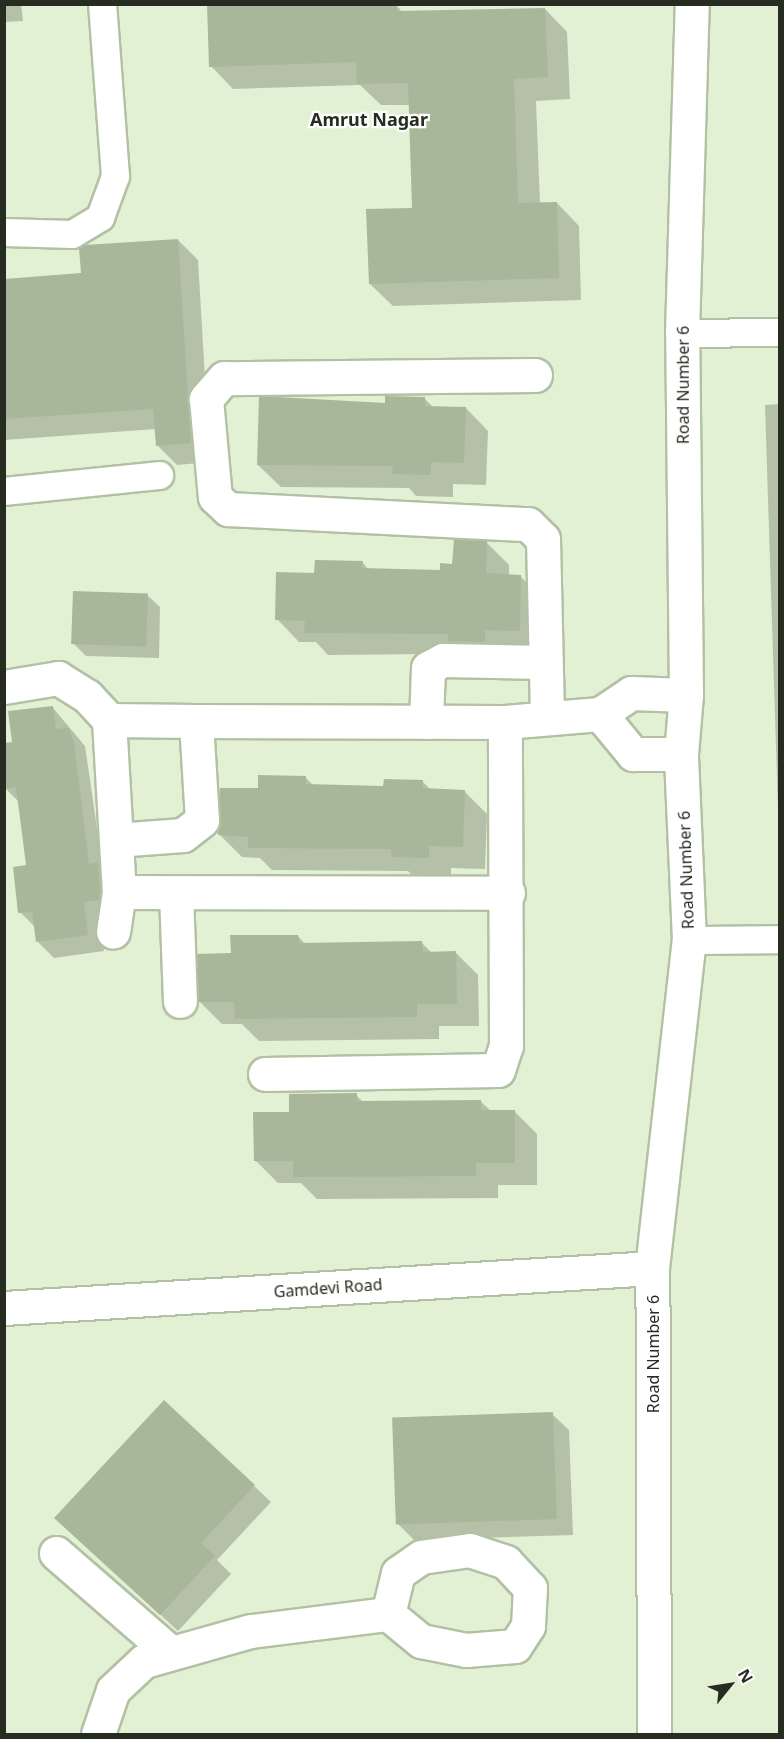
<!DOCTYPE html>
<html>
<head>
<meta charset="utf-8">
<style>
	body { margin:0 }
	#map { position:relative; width:784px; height:1739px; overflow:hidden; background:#e2f1d3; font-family:"Noto Sans",sans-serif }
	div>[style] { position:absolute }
	.shadow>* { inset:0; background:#0003 }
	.building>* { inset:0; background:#a8b79a; transform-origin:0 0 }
	.roads { filter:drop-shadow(2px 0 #b2c1a4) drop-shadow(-2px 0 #b2c1a4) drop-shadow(0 2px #b2c1a4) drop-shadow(0 -2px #b2c1a4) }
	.service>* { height:27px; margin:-13.5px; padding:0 13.5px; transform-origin:13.5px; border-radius:13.5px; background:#fff }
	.minor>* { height:33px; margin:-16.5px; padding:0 16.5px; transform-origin:16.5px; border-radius:16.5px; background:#fff }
	.tertiary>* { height:33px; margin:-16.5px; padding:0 16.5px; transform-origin:16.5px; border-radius:16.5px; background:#fff }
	span { translate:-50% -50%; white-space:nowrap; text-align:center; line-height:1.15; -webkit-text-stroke:4.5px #fff; paint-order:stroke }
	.street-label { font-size:16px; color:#262c20 }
	.neighbourhood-label { font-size:18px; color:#262c20; font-weight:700 }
	.frame { position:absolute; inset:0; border:6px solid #262c20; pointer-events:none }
	.north { position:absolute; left:700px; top:1655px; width:60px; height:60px; -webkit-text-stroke:4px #fff; paint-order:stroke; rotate:60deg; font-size:16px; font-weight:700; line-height:24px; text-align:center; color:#262c20 }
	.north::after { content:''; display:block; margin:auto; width:21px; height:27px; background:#262c20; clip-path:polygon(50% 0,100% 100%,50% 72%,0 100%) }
</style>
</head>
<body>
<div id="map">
	<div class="shadow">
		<i style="clip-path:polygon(4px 4px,21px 4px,23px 21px,4px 22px)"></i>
		<i style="clip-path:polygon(165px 4px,373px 4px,397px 6px,403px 13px,545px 9px,567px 32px,570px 99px,536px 101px,540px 204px,557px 203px,579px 226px,581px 300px,393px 306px,370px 284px,414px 210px,410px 105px,381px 105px,360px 85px,233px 89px,211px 66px,209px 6px)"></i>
		<i style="clip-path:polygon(178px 240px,198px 260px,210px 462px,177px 465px,157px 445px,156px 429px,4px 440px,4px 280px,83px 275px)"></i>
		<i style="clip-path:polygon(424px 398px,434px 408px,466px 408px,488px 431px,486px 485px,453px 484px,453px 497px,416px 496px,409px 488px,281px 487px,258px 465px,387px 404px)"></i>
		<i style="clip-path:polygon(780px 404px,780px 872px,765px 405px)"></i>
		<i style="clip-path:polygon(486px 542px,509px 565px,509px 576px,520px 576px,543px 599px,542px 653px,328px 655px,316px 642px,299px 642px,277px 619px,316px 575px,362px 562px,369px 570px,442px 572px)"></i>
		<i style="clip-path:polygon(147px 595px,160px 607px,159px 658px,86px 656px,74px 644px)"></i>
		<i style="clip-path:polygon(53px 708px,85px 746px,103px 869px,115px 881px,100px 919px,104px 951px,54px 958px,37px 941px,36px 928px,20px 912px,27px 866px,20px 803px,5px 788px,14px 744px)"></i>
		<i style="clip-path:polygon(306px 778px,313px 785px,385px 787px,423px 782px,431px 790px,464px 791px,487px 814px,485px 869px,451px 868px,451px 880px,416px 879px,408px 871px,272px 870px,260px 858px,242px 857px,220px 835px,259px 790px)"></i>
		<i style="clip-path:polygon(298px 936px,305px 944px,422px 943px,432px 953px,456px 953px,478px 975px,479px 1026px,439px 1026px,439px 1039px,259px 1041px,242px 1024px,222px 1024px,200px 1002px,232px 955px)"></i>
		<i style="clip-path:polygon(356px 1095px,364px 1103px,480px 1101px,491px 1111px,514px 1111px,537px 1134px,537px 1185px,498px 1185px,498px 1198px,317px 1199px,301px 1183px,278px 1183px,255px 1160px,291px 1113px)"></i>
		<i style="clip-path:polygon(552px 1414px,569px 1430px,573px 1535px,414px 1540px,397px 1523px)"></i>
		<i style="clip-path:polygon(254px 1486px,271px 1502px,217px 1560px,231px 1574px,178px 1631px,73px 1534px)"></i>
	</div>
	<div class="building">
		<i style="clip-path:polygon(207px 4px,397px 5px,397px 11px,545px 8px,548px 77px,514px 79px,518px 203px,557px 202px,559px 278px,369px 284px,366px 209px,412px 208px,408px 83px,357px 84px,356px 62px,209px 67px)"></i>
		<i style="clip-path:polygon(178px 239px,191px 443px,156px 446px,153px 409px,4px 419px,4px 279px,81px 273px,79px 248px,85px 245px)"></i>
		<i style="clip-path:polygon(259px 396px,385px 403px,385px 396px,425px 397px,425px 406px,466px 407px,464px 463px,431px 462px,431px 475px,392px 474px,393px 466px,257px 465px)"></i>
		<i style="clip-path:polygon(454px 539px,487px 541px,486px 573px,521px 575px,520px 631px,485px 630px,485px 642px,448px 641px,448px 634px,304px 633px,305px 621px,275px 620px,276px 572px,314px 573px,315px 560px,363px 561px,362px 568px,440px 570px,440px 563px,452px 564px)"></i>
		<i style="left:73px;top:591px;width:75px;height:53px;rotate:2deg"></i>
		<i style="clip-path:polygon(53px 706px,56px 729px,69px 728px,74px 743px,89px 864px,98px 862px,100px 891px,99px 900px,84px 902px,88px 935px,36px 942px,32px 912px,18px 913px,13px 867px,26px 865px,16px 787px,4px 789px,4px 743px,12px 742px,8px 711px)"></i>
		<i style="clip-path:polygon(258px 775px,306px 776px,306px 784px,383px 786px,384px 779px,423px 780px,423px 788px,465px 790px,463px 847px,429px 846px,429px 858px,392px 857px,391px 849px,248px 848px,248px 837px,218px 835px,220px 788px,258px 788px)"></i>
		<i style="clip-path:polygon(230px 935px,298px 935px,299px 943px,422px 941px,423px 952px,456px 951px,457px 1004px,417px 1004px,417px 1017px,235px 1019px,234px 1002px,198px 1002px,197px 954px,231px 953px)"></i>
		<i style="clip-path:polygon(357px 1093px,357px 1101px,481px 1100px,481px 1110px,515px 1110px,515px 1163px,476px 1163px,476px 1176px,293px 1177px,293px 1161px,254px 1161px,253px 1112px,289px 1112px,289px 1094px)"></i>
		<i style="clip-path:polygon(164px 1400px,255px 1485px,201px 1543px,215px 1556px,160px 1615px,54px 1518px)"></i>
		<i style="left:553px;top:1412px;width:107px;height:161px;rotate:88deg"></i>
	</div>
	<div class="roads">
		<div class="service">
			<i style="left:4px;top:232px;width:68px;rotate:1.7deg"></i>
			<i style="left:72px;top:234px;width:33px;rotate:-31deg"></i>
			<i style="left:100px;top:217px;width:44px;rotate:-69.9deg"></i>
			<i style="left:115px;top:176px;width:172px;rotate:-94.3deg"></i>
			<i style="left:682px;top:333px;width:98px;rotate:-0.6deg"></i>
			<i style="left:4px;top:491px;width:156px;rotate:-5.9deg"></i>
			<i style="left:689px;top:940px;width:91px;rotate:-0.6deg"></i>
		</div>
		<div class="minor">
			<i style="left:535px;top:375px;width:311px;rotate:179.4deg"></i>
			<i style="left:224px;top:378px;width:28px;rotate:131deg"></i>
			<i style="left:206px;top:399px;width:98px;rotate:84.8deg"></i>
			<i style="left:215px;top:497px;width:18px;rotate:43deg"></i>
			<i style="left:228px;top:509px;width:300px;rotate:2.9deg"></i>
			<i style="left:528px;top:524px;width:21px;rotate:45deg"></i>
			<i style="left:543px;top:539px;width:179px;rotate:88.7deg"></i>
			<i style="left:4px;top:687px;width:55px;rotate:-9.5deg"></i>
			<i style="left:58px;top:678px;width:34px;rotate:32deg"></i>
			<i style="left:87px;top:696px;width:33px;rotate:47deg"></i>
			<i style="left:109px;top:720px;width:87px;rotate:0.7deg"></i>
			<i style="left:196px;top:721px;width:309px;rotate:0.2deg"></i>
			<i style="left:505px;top:722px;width:95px;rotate:-4.8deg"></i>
			<i style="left:600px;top:714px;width:37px;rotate:-34deg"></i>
			<i style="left:631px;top:693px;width:55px;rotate:2.1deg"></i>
			<i style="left:600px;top:714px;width:52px;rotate:50.5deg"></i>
			<i style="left:633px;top:754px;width:48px"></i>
			<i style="left:109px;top:720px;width:172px;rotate:86.7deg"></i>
			<i style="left:119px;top:892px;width:40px;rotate:98.5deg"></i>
			<i style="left:426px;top:722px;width:54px;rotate:-87.9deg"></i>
			<i style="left:428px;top:668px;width:17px;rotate:-28deg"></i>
			<i style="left:443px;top:660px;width:102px;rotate:1.1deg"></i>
			<i style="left:116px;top:840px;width:67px;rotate:-4.3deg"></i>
			<i style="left:183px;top:835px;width:24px;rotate:-38deg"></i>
			<i style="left:202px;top:820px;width:99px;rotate:-93.5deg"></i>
			<i style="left:119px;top:892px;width:389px;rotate:0.1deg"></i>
			<i style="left:176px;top:893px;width:108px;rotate:87.9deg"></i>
			<i style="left:265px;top:1074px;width:233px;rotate:-1deg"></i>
			<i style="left:498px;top:1070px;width:25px;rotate:-72deg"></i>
			<i style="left:506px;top:1046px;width:324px;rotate:-90.2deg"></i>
			<i style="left:4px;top:1308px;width:649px;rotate:-3.53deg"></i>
			<i style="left:56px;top:1553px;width:152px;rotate:41deg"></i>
			<i style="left:98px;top:1734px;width:46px;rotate:-71.2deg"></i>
			<i style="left:113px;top:1690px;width:42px;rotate:-43.1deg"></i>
			<i style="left:144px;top:1661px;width:111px;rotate:-15.7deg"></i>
			<i style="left:251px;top:1631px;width:138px;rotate:-7.1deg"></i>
			<i style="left:388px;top:1614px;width:43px;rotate:39.3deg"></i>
			<i style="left:421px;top:1641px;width:46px;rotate:11.3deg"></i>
			<i style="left:466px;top:1650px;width:49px;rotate:-4.7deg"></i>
			<i style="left:515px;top:1646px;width:24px;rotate:-57deg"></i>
			<i style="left:528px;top:1626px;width:38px;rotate:-87deg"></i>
			<i style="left:530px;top:1588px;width:35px;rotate:-133deg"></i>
			<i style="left:506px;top:1562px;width:38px;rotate:-162deg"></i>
			<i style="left:470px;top:1550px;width:49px;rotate:171.9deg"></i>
			<i style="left:421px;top:1557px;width:28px;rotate:145deg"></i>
			<i style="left:398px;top:1573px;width:42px;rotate:103.7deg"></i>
		</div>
		<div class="tertiary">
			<i style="left:654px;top:1734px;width:466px;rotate:-90.2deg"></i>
			<i style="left:652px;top:1268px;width:330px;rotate:-83.6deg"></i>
			<i style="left:689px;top:940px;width:186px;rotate:-92.5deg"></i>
			<i style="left:681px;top:754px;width:59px;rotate:-85.2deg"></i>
			<i style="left:686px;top:695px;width:362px;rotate:-90.6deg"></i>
			<i style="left:682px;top:333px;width:329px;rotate:-88.3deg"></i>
		</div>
	</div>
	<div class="street-label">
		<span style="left:683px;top:385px;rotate:-90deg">Road Number 6</span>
		<span style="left:686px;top:870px;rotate:-92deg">Road Number 6</span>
		<span style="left:328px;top:1288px;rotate:-4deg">Gamdevi Road</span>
		<span style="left:653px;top:1354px;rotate:-90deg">Road Number 6</span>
	</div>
	<div class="neighbourhood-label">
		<span style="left:369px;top:119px">Amrut Nagar</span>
	</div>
	<div class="frame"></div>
	<div class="north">N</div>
</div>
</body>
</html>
